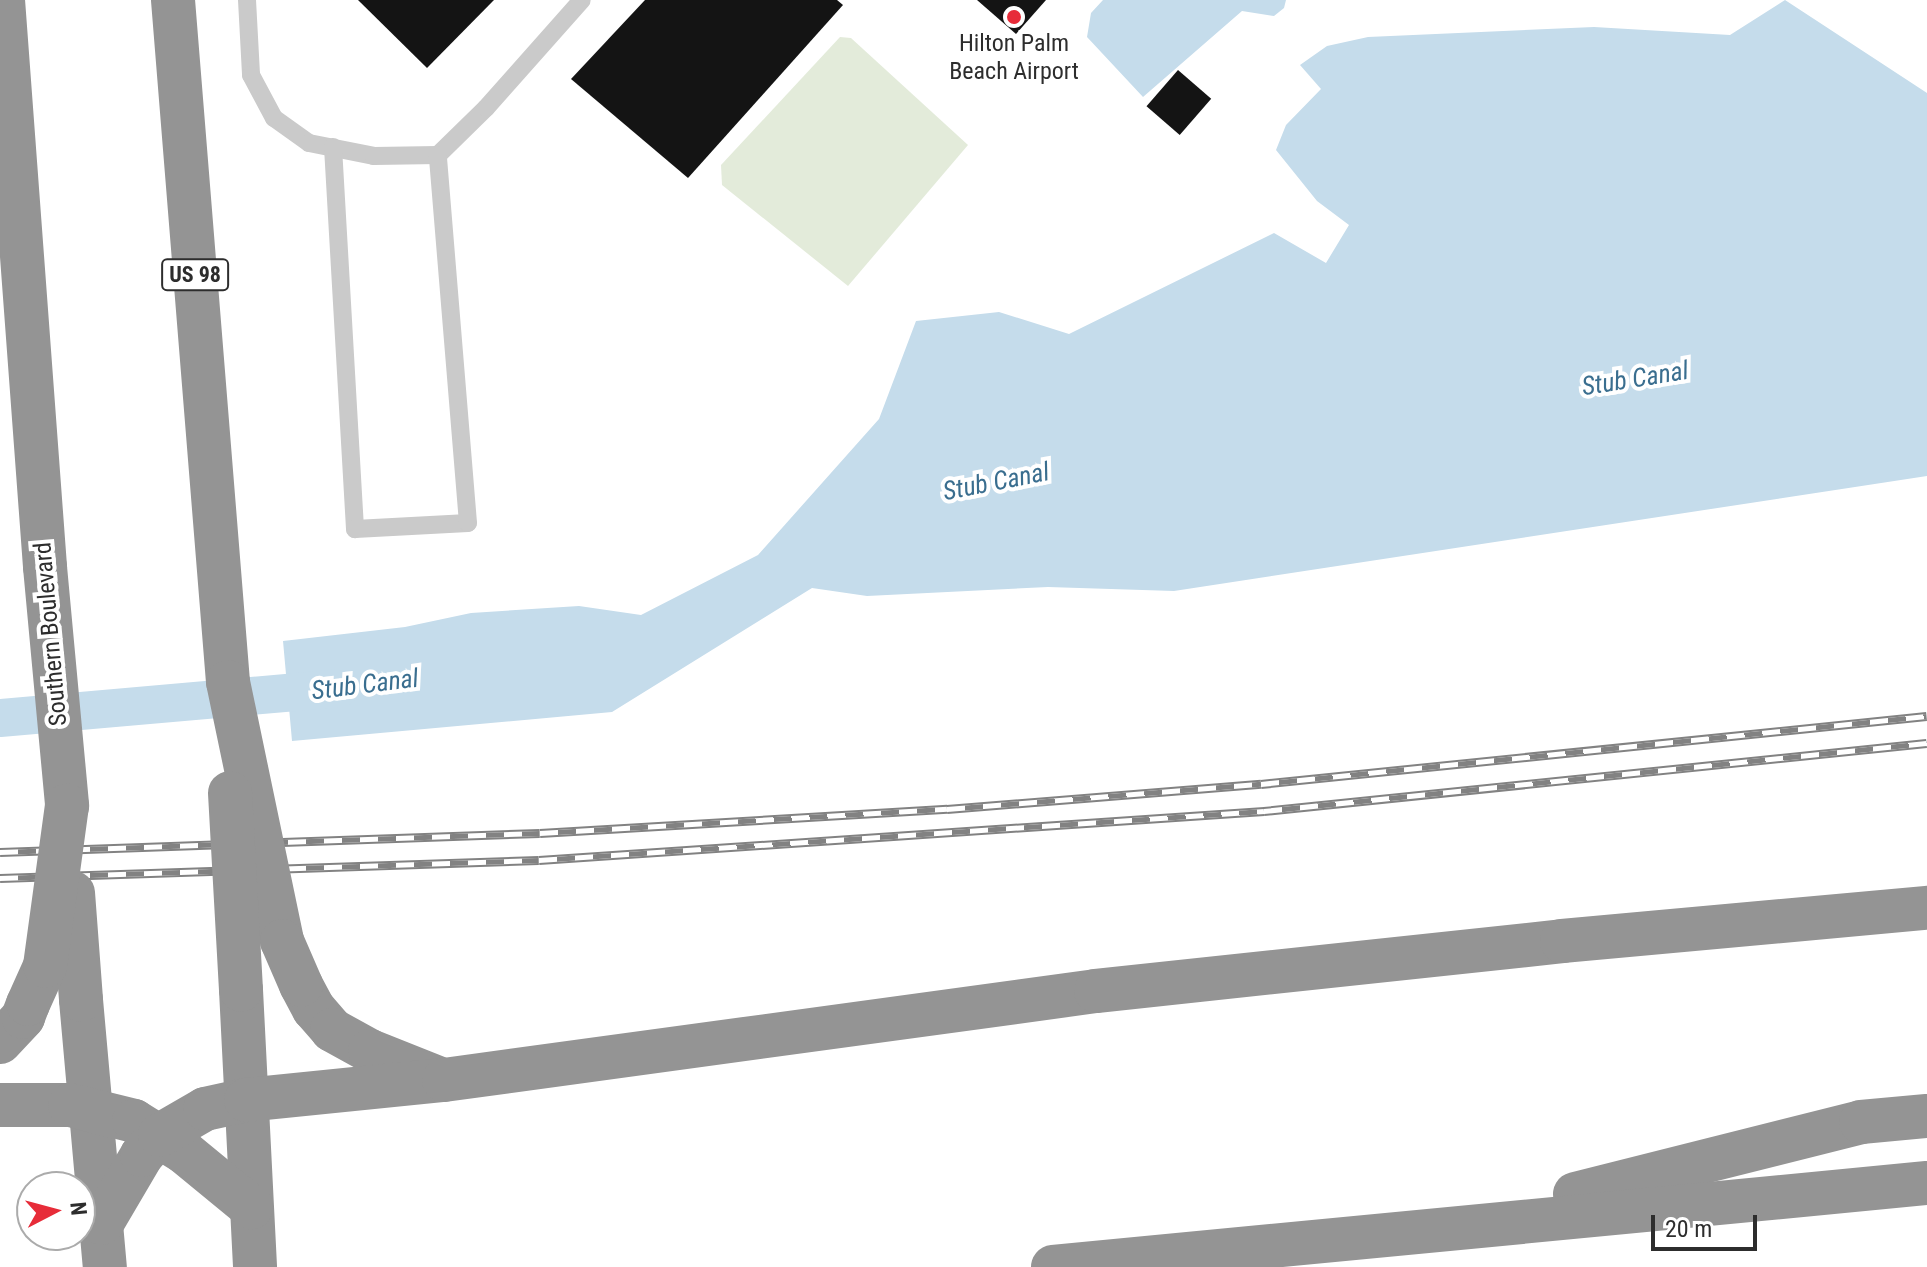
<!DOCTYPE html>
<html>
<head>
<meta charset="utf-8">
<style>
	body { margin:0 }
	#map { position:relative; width:1927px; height:1267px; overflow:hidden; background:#fff; font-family:"Roboto Condensed",sans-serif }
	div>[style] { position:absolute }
	.green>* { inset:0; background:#e3ebda }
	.water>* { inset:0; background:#c5dceb }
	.canal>* { height:38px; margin:-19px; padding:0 19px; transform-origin:19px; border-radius:19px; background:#c5dceb }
	.building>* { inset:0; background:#141414; transform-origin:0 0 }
	.lane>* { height:18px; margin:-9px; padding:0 9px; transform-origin:9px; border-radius:9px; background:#cacaca }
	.highway>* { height:44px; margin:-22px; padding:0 22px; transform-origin:22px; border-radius:22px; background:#949494 }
	.rail>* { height:9px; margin-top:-4.5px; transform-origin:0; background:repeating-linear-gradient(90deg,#fff 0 18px,#828282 0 36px); box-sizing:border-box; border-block:2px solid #828282 }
	.highway-bridge>* { height:44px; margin:-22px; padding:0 22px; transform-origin:22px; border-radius:22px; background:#949494 }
	.dots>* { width:22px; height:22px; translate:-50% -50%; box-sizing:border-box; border:4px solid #fff; border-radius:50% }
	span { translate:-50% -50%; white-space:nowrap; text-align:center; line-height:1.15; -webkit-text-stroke:8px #fff; paint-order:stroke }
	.shield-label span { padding:2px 6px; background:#fff; border:2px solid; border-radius:6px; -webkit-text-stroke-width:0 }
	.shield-label { font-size:22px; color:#2d2d2d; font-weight:700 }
	.poi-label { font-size:24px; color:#2d2d2d }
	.street-label { font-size:24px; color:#2d2d2d }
	.water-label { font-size:26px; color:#3a6e8f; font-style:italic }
	.north { position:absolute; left:16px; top:1171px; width:80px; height:80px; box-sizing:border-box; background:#fff; border:2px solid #ababab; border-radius:50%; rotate:84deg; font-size:22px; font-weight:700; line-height:32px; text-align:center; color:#2d2d2d }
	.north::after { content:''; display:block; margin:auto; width:28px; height:36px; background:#e72c39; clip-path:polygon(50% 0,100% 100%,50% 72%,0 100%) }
	.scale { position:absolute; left:1651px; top:1215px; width:106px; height:36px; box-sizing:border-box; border:4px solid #2d2d2d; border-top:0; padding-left:10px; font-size:24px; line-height:28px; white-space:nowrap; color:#2d2d2d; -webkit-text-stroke:6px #fff; paint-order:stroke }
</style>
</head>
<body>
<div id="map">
	<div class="green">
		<i style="clip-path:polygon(840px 37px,851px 38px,968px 145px,848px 286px,722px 185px,721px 165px)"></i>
	</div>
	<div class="water">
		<i style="clip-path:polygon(1103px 0,1286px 0,1284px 8px,1274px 16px,1242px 11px,1143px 97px,1087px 37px,1091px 13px)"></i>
		<i style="clip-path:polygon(1785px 0,1927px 93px,1927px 476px,1174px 591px,1048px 587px,867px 596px,812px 588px,612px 712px,292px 741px,283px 641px,405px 627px,471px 613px,579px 606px,641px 615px,758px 555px,879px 419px,916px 321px,999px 312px,1069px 334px,1274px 233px,1326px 263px,1349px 225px,1317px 201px,1276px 150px,1286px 125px,1321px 89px,1300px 65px,1327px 46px,1368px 37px,1594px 27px,1730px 35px)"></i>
	</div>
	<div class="canal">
		<i style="left:0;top:718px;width:341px;rotate:-5deg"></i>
	</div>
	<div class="building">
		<i style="clip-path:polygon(358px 0,494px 0,427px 68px)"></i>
		<i style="clip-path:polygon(645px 0,837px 0,843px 5px,688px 178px,571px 79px)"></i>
		<i style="clip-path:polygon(977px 0,1046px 0,1016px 34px)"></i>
		<i style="left:1178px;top:70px;width:44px;height:48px;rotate:41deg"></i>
	</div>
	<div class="lane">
		<i style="left:247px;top:0;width:75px;rotate:86.9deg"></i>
		<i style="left:251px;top:75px;width:49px;rotate:61.9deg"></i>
		<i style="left:274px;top:118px;width:43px;rotate:35.5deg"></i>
		<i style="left:309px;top:143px;width:66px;rotate:11.3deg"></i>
		<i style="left:374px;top:156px;width:64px;rotate:-0.9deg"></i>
		<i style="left:438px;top:155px;width:67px;rotate:-44.4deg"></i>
		<i style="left:486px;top:108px;width:144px;rotate:-48.4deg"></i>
		<i style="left:333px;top:147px;width:383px;rotate:86.7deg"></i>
		<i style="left:355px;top:529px;width:113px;rotate:-3deg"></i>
		<i style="left:468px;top:523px;width:369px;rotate:-94.7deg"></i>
	</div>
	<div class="highway">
		<i style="left:3px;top:0;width:569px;rotate:85.76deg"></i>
		<i style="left:45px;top:567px;width:240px;rotate:84.7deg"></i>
		<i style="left:173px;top:0;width:684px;rotate:85.39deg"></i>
		<i style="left:301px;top:985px;width:27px;rotate:62deg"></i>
		<i style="left:314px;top:1009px;width:28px;rotate:49deg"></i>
		<i style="left:332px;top:1030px;width:43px;rotate:28.9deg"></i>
		<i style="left:370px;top:1051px;width:73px;rotate:21.7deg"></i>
		<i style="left:241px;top:990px;width:277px;rotate:87.1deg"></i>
		<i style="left:81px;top:1000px;width:268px;rotate:84.9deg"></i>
		<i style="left:0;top:1042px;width:34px;rotate:-47deg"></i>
		<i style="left:23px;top:1017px;width:14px;rotate:-69deg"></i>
		<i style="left:0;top:1105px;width:70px"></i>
		<i style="left:70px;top:1105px;width:66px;rotate:14deg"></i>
		<i style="left:134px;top:1121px;width:59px;rotate:31.8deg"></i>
		<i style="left:184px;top:1152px;width:87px;rotate:39.4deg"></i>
		<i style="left:1575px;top:1194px;width:295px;rotate:-14.1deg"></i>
		<i style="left:1861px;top:1122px;width:66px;rotate:-5.2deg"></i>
		<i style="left:102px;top:1223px;width:79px;rotate:-59.5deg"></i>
		<i style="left:142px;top:1155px;width:27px;rotate:-48deg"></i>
		<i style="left:160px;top:1135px;width:52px;rotate:-30deg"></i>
		<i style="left:205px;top:1109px;width:42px;rotate:-12.4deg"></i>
		<i style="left:246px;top:1100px;width:199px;rotate:-5.8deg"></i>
		<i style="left:444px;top:1080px;width:658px;rotate:-7.77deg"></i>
		<i style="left:1096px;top:991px;width:469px;rotate:-6.1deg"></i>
		<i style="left:1562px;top:941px;width:366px;rotate:-5.2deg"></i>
		<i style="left:1053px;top:1267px;width:878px;rotate:-5.49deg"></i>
	</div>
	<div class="rail">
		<i style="left:0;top:852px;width:540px;rotate:-2.02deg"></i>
		<i style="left:540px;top:833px;width:408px;rotate:-3.4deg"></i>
		<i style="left:947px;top:809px;width:315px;rotate:-4.6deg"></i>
		<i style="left:1261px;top:784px;width:669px;rotate:-5.83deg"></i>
		<i style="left:0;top:878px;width:539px;rotate:-1.91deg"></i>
		<i style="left:539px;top:860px;width:727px;rotate:-3.87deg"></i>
		<i style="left:1264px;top:811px;width:666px;rotate:-5.86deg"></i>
	</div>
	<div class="highway-bridge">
		<i style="left:228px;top:682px;width:265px;rotate:78.2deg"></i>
		<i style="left:282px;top:941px;width:48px;rotate:66.6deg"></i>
		<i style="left:230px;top:793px;width:197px;rotate:86.8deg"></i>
		<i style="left:73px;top:893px;width:107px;rotate:85.7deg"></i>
		<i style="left:28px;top:1004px;width:42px;rotate:-65.9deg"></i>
		<i style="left:45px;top:966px;width:162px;rotate:-82.2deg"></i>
	</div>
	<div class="dots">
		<i style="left:1014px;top:17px;background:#e72c39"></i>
	</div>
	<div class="shield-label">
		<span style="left:195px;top:275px">US 98</span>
	</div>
	<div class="poi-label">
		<span style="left:1014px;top:58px">Hilton Palm<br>Beach Airport</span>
	</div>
	<div class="street-label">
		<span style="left:51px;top:634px;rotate:-95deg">Southern Boulevard</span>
	</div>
	<div class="water-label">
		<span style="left:1635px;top:379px;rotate:-9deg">Stub Canal</span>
		<span style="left:996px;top:482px;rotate:-11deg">Stub Canal</span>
		<span style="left:365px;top:685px;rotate:-7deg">Stub Canal</span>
	</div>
	<div class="north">N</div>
	<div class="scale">20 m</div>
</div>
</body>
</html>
